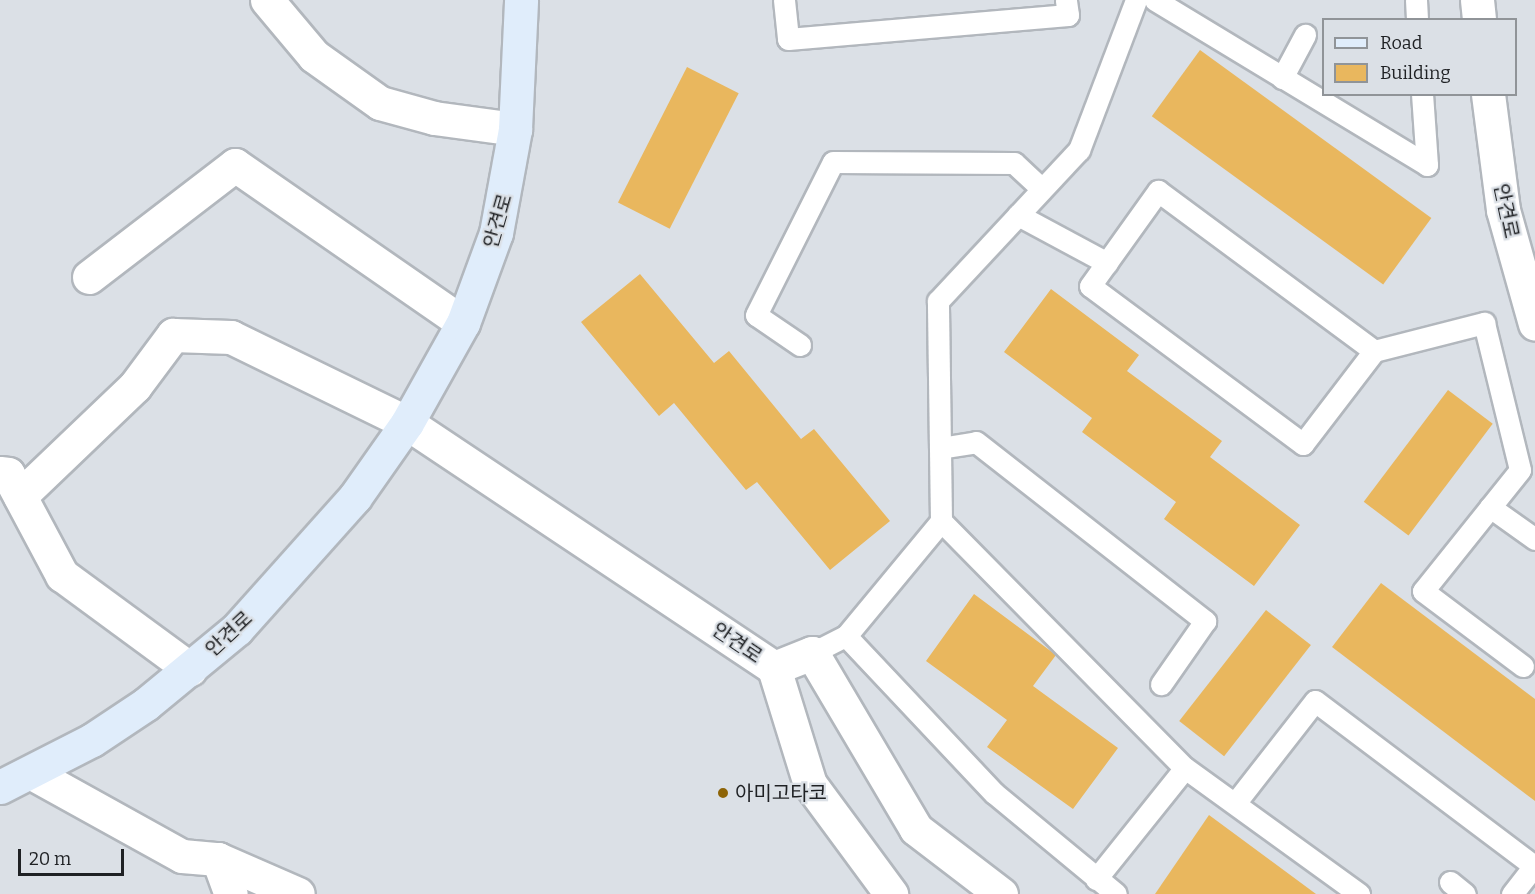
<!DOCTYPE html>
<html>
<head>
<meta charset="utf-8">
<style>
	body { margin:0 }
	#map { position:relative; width:1535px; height:894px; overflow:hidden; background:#dbe0e6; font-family:Bitter,"Noto Sans KR",serif }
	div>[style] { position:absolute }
	.building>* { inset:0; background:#e9b75e; transform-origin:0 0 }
	.roads { filter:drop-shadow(2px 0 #b2b7bd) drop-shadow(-2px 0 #b2b7bd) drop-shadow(0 2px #b2b7bd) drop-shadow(0 -2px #b2b7bd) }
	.lane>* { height:21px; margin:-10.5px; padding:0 10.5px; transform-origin:10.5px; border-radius:10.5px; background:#fff }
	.street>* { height:33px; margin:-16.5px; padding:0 16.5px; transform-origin:16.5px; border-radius:16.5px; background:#fff }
	.secondary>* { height:33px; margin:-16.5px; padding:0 16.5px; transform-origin:16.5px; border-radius:16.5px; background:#e0edfb }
	.dots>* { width:16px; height:16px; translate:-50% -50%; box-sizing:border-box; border:3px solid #dbe0e6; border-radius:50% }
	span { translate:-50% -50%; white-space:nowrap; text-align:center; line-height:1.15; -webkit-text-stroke:4.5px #dbe0e6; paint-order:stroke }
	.street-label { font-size:20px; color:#1f2124 }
	.poi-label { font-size:20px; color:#1f2124 }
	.left { translate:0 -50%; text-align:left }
	.legend { position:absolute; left:1322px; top:18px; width:195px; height:78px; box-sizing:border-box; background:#dbe0e6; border:2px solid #909498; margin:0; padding:8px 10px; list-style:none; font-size:18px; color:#1f2124 }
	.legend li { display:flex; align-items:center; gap:12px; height:30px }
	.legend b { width:30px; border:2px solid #909498 }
	.scale { position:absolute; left:18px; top:849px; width:106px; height:27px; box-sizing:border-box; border:3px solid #1f2124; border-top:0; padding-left:8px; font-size:18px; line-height:21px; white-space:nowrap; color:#1f2124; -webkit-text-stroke:4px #dbe0e6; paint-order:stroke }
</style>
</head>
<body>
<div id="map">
	<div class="building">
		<i style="left:1200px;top:50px;width:286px;height:82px;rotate:36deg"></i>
		<i style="left:687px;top:67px;width:58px;height:152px;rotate:27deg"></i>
		<i style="clip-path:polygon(640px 274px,714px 363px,729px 351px,801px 439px,814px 429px,890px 521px,830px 570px,757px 482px,746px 490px,674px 403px,659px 416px,581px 322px)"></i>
		<i style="clip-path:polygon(1051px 289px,1139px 355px,1127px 371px,1222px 441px,1210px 457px,1300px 525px,1254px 586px,1164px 519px,1176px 502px,1082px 432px,1092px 418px,1004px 352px)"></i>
		<i style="left:1448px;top:390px;width:56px;height:140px;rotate:37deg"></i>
		<i style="clip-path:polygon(1381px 583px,1535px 699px,1535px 801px,1332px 647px)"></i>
		<i style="clip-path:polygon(974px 594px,1056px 655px,1033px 686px,1118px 748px,1073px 809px,987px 747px,1007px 720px,926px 661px)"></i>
		<i style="left:1266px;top:610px;width:57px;height:141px;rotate:38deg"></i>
		<i style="clip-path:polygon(1209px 815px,1316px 894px,1155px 894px)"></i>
	</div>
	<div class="roads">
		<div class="lane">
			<i style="left:784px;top:0;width:39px;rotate:84deg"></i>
			<i style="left:788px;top:39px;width:281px;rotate:-4.9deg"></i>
			<i style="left:1068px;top:15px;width:15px;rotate:-98deg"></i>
			<i style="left:1155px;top:0;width:318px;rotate:31.2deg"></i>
			<i style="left:1427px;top:165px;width:71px;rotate:-94deg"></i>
			<i style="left:1416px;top:0;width:20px;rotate:87deg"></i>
			<i style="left:1282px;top:78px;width:49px;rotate:-61.9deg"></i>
			<i style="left:1018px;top:215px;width:101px;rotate:28.3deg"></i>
			<i style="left:800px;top:345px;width:53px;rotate:-145.7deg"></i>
			<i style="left:756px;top:315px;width:171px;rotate:-63.3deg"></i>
			<i style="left:833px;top:162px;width:181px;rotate:0.3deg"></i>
			<i style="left:1014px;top:163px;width:38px;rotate:43deg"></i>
			<i style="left:1374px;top:351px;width:117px;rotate:127.4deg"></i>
			<i style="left:1303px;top:444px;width:265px;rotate:-143.4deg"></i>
			<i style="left:1090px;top:286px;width:117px;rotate:-54.4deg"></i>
			<i style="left:1158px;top:191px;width:269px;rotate:36.5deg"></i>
			<i style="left:1374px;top:351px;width:114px;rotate:-14.3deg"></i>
			<i style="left:1484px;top:323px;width:151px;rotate:76.2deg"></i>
			<i style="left:1520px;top:470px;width:155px;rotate:128.7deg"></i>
			<i style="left:1423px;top:591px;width:125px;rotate:36.9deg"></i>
			<i style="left:940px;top:448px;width:36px;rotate:-9deg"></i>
			<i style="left:976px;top:442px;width:291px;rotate:38deg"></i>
			<i style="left:1205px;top:621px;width:77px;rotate:124.9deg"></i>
			<i style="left:1490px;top:507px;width:55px;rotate:35.4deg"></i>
			<i style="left:941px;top:521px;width:347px;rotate:45.4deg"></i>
			<i style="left:1185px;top:768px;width:215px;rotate:35.9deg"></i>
			<i style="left:846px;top:636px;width:216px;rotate:46.7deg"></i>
			<i style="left:994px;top:793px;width:158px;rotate:39.6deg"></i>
			<i style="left:812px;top:653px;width:38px;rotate:-27deg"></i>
			<i style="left:846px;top:636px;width:149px;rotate:-50.4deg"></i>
			<i style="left:941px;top:521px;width:220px;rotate:-90.8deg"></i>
			<i style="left:938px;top:301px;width:207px;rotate:-47deg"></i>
			<i style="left:1079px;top:150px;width:160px;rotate:-69.2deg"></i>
			<i style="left:1236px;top:802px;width:128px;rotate:-52deg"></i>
			<i style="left:1315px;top:701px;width:274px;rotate:37deg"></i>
			<i style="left:1534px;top:866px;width:36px;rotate:128deg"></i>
			<i style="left:1096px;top:879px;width:142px;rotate:-51.3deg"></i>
			<i style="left:1450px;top:882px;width:19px;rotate:39deg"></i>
		</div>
		<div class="street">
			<i style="left:267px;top:0;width:73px;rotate:50deg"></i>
			<i style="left:314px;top:56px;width:81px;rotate:35.5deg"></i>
			<i style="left:380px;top:103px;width:56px;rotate:15.5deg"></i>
			<i style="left:434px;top:118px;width:82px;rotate:7.7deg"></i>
			<i style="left:1477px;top:0;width:20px;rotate:84deg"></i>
			<i style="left:1488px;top:94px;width:117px;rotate:82.6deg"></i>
			<i style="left:1503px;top:210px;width:118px;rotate:74.3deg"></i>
			<i style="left:89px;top:277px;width:184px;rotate:-37.5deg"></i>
			<i style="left:235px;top:165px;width:277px;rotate:34.7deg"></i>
			<i style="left:0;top:473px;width:8px;rotate:7deg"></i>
			<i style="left:8px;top:474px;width:115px;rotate:61.9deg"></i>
			<i style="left:62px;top:575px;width:159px;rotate:36.3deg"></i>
			<i style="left:20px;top:496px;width:159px;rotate:-43.7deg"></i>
			<i style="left:135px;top:386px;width:64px;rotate:-53.3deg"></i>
			<i style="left:173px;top:335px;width:58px;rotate:2deg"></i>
			<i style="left:231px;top:337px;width:196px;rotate:26deg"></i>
			<i style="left:407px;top:423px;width:441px;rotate:33.7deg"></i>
			<i style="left:774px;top:668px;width:41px;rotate:-21.5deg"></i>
			<i style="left:812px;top:653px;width:204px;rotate:59.4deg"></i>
			<i style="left:916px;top:829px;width:107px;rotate:37.4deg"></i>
			<i style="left:774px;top:668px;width:121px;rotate:72.8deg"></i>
			<i style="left:810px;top:784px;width:137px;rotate:53.6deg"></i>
			<i style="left:32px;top:773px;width:171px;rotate:29deg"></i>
			<i style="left:182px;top:856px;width:36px;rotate:5deg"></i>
			<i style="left:218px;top:859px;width:87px;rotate:23.6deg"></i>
			<i style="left:218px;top:859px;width:37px;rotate:70deg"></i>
		</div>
		<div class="secondary">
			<i style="left:0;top:787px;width:103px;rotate:-27.1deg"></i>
			<i style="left:92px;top:740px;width:65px;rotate:-33.7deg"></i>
			<i style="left:146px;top:704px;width:118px;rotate:-39.5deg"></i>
			<i style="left:237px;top:629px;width:177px;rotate:-48.2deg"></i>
			<i style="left:355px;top:497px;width:90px;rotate:-54.9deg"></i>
			<i style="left:407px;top:423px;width:115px;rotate:-60.8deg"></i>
			<i style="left:463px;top:323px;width:96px;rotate:-69.9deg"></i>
			<i style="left:496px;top:233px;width:106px;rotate:-79.6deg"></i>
			<i style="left:515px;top:129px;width:129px;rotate:-87.3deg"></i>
		</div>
	</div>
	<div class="dots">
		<i style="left:723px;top:793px;background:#8d6407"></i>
	</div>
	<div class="street-label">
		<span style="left:1506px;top:211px;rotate:78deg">안견로</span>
		<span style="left:498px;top:221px;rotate:-74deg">안견로</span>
		<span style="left:229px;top:634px;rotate:-43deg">안견로</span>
		<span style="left:737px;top:643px;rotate:34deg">안견로</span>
	</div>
	<div class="poi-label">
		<span class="left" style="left:735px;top:793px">아미고타코</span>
	</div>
	<ul class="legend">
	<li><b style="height:8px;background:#e0edfb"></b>Road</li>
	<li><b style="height:16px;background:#e9b75e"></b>Building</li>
	</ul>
	<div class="scale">20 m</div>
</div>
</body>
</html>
